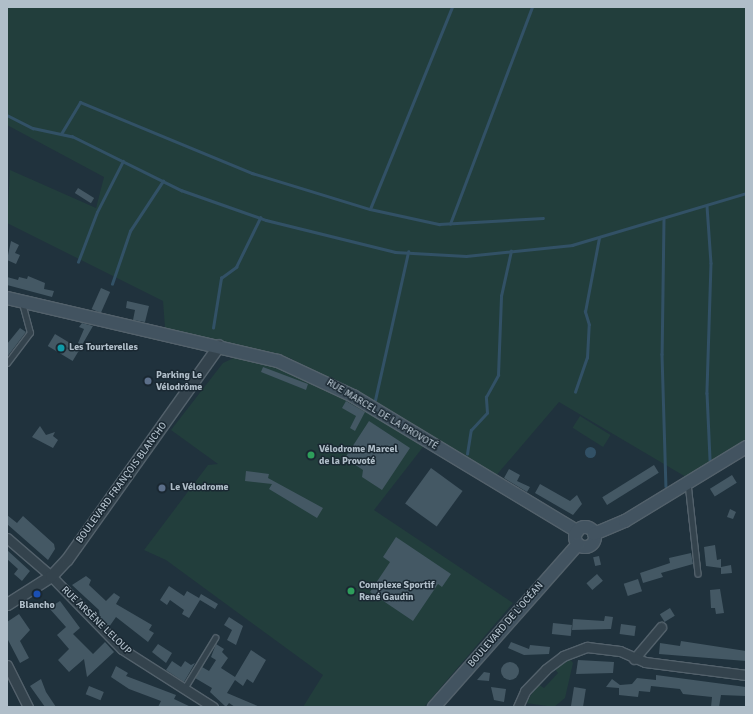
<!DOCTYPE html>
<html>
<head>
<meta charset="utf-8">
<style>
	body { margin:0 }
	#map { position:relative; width:753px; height:714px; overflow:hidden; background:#20323d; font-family:Signika,sans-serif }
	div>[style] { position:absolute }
	.green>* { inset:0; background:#223e3c; transform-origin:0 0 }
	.water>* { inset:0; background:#325166 }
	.round { border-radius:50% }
	.stream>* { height:2.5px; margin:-1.25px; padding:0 1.25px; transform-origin:1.25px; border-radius:1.25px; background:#325166 }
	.building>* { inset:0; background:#445864; transform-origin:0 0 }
	.roads { filter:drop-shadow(1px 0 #53616b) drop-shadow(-1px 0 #53616b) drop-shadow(0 1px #53616b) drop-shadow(0 -1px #53616b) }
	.service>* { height:4.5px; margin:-2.25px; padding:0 2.25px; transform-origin:2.25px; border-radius:2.25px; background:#34434d }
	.minor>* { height:9px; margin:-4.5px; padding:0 4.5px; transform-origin:4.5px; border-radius:4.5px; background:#34434d }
	.tertiary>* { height:11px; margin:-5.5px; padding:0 5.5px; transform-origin:5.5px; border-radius:5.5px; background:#34434d }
	.secondary>* { height:12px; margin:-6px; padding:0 6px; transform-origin:6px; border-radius:6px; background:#425360 }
	.secondary>.ring { margin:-6px; padding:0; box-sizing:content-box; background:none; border:12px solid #425360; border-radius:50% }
	.dots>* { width:11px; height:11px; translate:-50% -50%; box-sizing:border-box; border:2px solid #1a2832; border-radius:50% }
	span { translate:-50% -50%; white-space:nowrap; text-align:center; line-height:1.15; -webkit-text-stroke:3px #1a2832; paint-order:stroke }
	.poi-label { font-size:10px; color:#b0bec9; font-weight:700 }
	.left { translate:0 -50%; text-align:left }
	.street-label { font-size:10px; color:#b0bec9 }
	.frame { position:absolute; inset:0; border:8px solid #b0bec9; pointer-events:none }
</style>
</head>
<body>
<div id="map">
	<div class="green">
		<i style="clip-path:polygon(7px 7px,746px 7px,746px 441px,686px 477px,559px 402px,494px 478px,290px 358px,165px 328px,163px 301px,7px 223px,10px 170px,96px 208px,104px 177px,7px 125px)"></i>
		<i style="clip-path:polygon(240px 355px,283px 368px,345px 397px,423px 447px,374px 510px,513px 603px,424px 707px,303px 707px,323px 675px,166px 560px,144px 550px,208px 465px,218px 464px,171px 430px,223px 363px)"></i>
		<i style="left:580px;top:416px;width:36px;height:14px;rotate:32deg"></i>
		<i style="clip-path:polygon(569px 658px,573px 663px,565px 698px,554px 707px,526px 703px,538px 684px,544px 688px,558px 673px,554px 668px)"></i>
	</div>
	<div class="water">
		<i class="round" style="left:584.5px;top:446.5px;width:11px;height:11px"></i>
	</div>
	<div class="stream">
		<i style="left:7px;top:115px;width:29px;rotate:27deg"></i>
		<i style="left:33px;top:128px;width:40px;rotate:12deg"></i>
		<i style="left:72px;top:136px;width:122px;rotate:26.4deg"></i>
		<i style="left:181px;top:190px;width:90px;rotate:19.4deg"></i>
		<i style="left:266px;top:220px;width:133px;rotate:13.9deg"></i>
		<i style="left:395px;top:252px;width:71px;rotate:3.2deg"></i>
		<i style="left:466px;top:256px;width:107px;rotate:-5.9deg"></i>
		<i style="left:572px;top:245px;width:182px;rotate:-16.6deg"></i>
		<i style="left:61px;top:134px;width:37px;rotate:-59deg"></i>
		<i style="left:80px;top:102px;width:186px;rotate:22.4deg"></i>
		<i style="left:252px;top:173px;width:123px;rotate:17deg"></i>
		<i style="left:370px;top:209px;width:71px;rotate:12.3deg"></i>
		<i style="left:439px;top:224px;width:104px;rotate:-3.3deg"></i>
		<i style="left:707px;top:206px;width:57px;rotate:86deg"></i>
		<i style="left:711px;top:263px;width:130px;rotate:91.8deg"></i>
		<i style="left:707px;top:393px;width:67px;rotate:87.4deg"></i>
		<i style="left:370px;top:209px;width:218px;rotate:-67.9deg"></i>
		<i style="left:664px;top:219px;width:135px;rotate:90.8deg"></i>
		<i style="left:662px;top:354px;width:132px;rotate:88.3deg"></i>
		<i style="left:450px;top:224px;width:232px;rotate:-69.3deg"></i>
		<i style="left:78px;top:262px;width:53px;rotate:-69.2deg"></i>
		<i style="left:97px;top:212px;width:57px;rotate:-63deg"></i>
		<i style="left:112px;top:284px;width:56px;rotate:-71.2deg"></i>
		<i style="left:130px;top:231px;width:60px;rotate:-56.6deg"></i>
		<i style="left:213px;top:328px;width:51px;rotate:-80.9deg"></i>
		<i style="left:221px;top:278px;width:19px;rotate:-36deg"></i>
		<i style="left:236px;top:267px;width:55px;rotate:-63.9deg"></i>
		<i style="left:575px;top:392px;width:36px;rotate:-71deg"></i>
		<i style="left:587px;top:358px;width:33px;rotate:-87deg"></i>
		<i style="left:589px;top:325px;width:14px;rotate:-107deg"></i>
		<i style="left:585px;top:312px;width:75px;rotate:-79.3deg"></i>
		<i style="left:375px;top:400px;width:152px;rotate:-77.4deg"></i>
		<i style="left:467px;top:454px;width:24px;rotate:-81deg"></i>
		<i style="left:471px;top:430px;width:23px;rotate:-47deg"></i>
		<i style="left:487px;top:413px;width:16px;rotate:-94deg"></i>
		<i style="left:486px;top:397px;width:25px;rotate:-61deg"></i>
		<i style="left:498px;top:375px;width:79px;rotate:-87.8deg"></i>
		<i style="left:501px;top:296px;width:46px;rotate:-77.5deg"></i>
	</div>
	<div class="building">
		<i style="left:78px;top:188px;width:19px;height:6px;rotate:32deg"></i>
		<i style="clip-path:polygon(11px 241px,19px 245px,15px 253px,20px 255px,16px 264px,7px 260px)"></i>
		<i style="clip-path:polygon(28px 276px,45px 283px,44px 289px,54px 291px,52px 297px,7px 285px,7px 277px,18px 280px,19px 277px,27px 279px)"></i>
		<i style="left:101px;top:288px;width:10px;height:23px;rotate:24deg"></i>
		<i style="clip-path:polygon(127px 301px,149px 306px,145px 322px,133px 320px,135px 310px,126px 308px)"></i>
		<i style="clip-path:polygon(82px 323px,93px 326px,82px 345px,78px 343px,84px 329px,79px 327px)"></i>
		<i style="clip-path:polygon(20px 328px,26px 332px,7px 357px,7px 344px)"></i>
		<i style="left:55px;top:334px;width:29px;height:14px;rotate:31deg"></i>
		<i style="clip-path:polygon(263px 367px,308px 384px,306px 390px,261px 372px)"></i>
		<i style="clip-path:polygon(346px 401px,365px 412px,355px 431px,350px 428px,356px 416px,342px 408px)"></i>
		<i style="clip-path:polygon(369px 421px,410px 448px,382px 490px,362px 477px,363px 470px,345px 458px)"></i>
		<i style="clip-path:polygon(40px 426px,46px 435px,55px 432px,53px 436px,58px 440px,53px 448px,32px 437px)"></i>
		<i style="left:654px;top:465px;width:9px;height:61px;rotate:58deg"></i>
		<i style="left:431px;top:468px;width:39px;height:44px;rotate:36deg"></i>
		<i style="clip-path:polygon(509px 469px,520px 475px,517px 481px,530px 487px,527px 492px,504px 478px)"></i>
		<i style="clip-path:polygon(246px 471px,269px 474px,268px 478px,323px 508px,317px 518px,269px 489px,272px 484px,245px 481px)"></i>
		<i style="left:732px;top:475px;width:9px;height:26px;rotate:58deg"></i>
		<i style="clip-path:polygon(540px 484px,570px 501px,577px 495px,582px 504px,573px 515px,535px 493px)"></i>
		<i style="clip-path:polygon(730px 509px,736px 512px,733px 519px,727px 517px)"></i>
		<i style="clip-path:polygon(7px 515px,17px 523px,23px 516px,54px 544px,55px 549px,48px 560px,7px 524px)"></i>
		<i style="clip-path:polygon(396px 537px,451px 574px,442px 587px,438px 584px,413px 621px,370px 592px,390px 562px,383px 557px)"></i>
		<i style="clip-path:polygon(715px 545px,717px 560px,721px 559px,721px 567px,731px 565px,732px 573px,721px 574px,721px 568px,706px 566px,704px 547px)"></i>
		<i style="clip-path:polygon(7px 550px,30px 571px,22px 581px,14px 574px,18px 569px,7px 559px)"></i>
		<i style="clip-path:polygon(691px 553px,693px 564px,661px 573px,663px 577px,643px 583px,640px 573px,670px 563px,669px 558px)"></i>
		<i style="left:599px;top:556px;width:9px;height:6px;rotate:77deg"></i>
		<i style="left:597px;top:574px;width:9px;height:14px;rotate:49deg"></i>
		<i style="clip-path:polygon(86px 576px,91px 580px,89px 585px,106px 601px,114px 593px,120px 597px,116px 604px,152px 625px,149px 630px,154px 633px,148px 642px,116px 617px,109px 627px,100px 618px,99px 610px,72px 585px)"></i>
		<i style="left:638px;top:579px;width:13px;height:15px;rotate:72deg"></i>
		<i style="clip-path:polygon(169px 586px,184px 596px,187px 591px,199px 598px,201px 594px,218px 604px,215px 609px,200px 600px,189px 618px,182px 614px,184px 610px,170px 600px,167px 605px,160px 600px)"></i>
		<i style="clip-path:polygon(720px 589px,724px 613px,716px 614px,715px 608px,711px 608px,710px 590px)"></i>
		<i style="clip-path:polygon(60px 601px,80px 628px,73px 634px,93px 654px,105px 642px,114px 652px,87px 677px,84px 659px,69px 672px,58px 660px,69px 649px,57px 635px,66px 627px,49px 608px)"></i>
		<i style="left:670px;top:608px;width:9px;height:12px;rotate:58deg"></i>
		<i style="clip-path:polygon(19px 614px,30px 630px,20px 641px,29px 658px,20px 663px,7px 638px,7px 622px)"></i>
		<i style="clip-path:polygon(605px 616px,613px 617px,611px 629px,572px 630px,573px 619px,604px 621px)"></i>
		<i style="clip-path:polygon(229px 617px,243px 626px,236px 645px,227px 640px,232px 630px,224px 625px)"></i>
		<i style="left:553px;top:623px;width:19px;height:11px;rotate:6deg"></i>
		<i style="left:621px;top:624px;width:15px;height:10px;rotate:8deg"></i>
		<i style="clip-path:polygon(681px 641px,746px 651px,746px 661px,659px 654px,660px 643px,680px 646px)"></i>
		<i style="clip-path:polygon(511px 642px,529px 649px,530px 645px,550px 647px,549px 654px,524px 655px,508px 648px)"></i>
		<i style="clip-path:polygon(158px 644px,172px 653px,166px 663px,152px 652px)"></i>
		<i style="clip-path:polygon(216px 644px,224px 649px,222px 652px,228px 658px,221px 668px,235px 677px,251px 650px,266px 660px,253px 683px,247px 679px,243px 686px,235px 680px,227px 693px,260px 707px,235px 707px,229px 703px,226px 707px,210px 692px,212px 688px,195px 678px,202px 667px,209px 671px,216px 660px,211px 657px)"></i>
		<i style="clip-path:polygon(578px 660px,614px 662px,613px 673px,576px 674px)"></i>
		<i style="clip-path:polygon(172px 661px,181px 667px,185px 661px,191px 665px,195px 663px,184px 682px,166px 670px)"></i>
		<i class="round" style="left:501px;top:662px;width:18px;height:18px"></i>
		<i style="clip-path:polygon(116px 666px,128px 673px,126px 676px,176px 695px,174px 699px,191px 707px,158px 707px,161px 701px,129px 689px,111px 677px)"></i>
		<i style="clip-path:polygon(484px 672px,490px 673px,489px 681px,477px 680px)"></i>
		<i style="clip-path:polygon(656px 675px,746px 687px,746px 696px,721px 695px,719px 707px,711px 707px,712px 697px,683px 694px,680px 689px,651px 686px,650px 692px,639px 691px,638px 697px,619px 695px,619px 688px,606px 687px,612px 679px,620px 685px,632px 684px,637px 678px,656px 680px)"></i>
		<i style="clip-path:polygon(41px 679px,46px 692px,56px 707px,45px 707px,30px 686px)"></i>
		<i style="left:89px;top:686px;width:16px;height:9px;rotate:22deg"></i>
		<i style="clip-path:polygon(491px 687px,506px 689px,504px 702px,494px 700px)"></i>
		<i style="left:574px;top:687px;width:12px;height:20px;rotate:9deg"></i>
	</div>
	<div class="roads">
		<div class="service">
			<i style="left:7px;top:363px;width:38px;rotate:-53deg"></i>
			<i style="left:30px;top:333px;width:31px;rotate:-105deg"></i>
			<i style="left:688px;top:483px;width:91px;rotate:83.7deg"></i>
			<i style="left:184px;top:689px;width:60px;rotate:-58.7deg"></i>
		</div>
		<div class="minor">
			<i style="left:7px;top:538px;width:58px;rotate:40.8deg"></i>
			<i style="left:51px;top:576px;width:102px;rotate:45.8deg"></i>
			<i style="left:122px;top:649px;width:108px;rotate:32.5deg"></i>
			<i style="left:634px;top:659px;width:42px;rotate:-49.8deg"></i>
			<i style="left:7px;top:665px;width:47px;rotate:63.4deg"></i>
			<i style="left:518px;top:707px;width:17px;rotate:-66deg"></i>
			<i style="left:525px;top:691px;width:30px;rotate:-46deg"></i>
			<i style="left:546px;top:669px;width:21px;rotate:-37deg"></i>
			<i style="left:563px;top:656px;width:26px;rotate:-21deg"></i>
			<i style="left:587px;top:647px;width:33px;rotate:7deg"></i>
			<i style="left:620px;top:651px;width:27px;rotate:24deg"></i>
			<i style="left:645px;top:662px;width:102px;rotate:7.3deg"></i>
		</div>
		<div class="tertiary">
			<i style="left:7px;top:604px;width:52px;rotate:-32.5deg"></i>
			<i style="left:51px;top:576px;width:23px;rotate:-47deg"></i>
			<i style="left:67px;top:559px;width:262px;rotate:-54.6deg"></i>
		</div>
		<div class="secondary">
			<i style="left:7px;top:298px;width:278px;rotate:13.1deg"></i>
			<i style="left:278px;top:361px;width:83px;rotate:25deg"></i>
			<i style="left:353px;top:396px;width:262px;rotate:31.1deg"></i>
			<i class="ring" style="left:575px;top:527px;width:8px;height:8px"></i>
			<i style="left:594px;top:534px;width:34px;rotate:-23deg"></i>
			<i style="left:625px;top:521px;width:142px;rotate:-31.4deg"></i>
			<i style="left:434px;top:707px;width:217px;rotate:-48.5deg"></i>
		</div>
	</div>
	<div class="dots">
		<i style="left:61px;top:348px;background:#0f9aa8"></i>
		<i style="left:148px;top:381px;background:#5c6f8a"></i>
		<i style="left:311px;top:455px;background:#2e9e5b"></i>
		<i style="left:162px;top:488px;background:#5c6f8a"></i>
		<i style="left:351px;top:591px;background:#2e9e5b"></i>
		<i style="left:37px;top:594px;background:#1a4fb4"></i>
	</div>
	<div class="poi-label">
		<span class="left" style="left:69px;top:348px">Les Tourterelles</span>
		<span class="left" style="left:156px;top:381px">Parking Le<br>Vélodrôme</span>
		<span class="left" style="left:319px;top:455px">Vélodrome Marcel<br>de la Provoté</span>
		<span class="left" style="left:170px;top:488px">Le Vélodrome</span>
		<span class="left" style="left:359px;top:591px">Complexe Sportif<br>René Gaudin</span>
		<span style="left:37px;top:606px">Blancho</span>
	</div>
	<div class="street-label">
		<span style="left:382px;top:415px;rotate:31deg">RUE MARCEL DE LA PROVOTÉ</span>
		<span style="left:122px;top:483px;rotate:-54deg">BOULEVARD FRANÇOIS BLANCHO</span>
		<span style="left:96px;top:621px;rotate:44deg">RUE ARSÈNE LELOUP</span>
		<span style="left:506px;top:625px;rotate:-49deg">BOULEVARD DE L'OCÉAN</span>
	</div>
	<div class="frame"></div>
</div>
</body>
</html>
